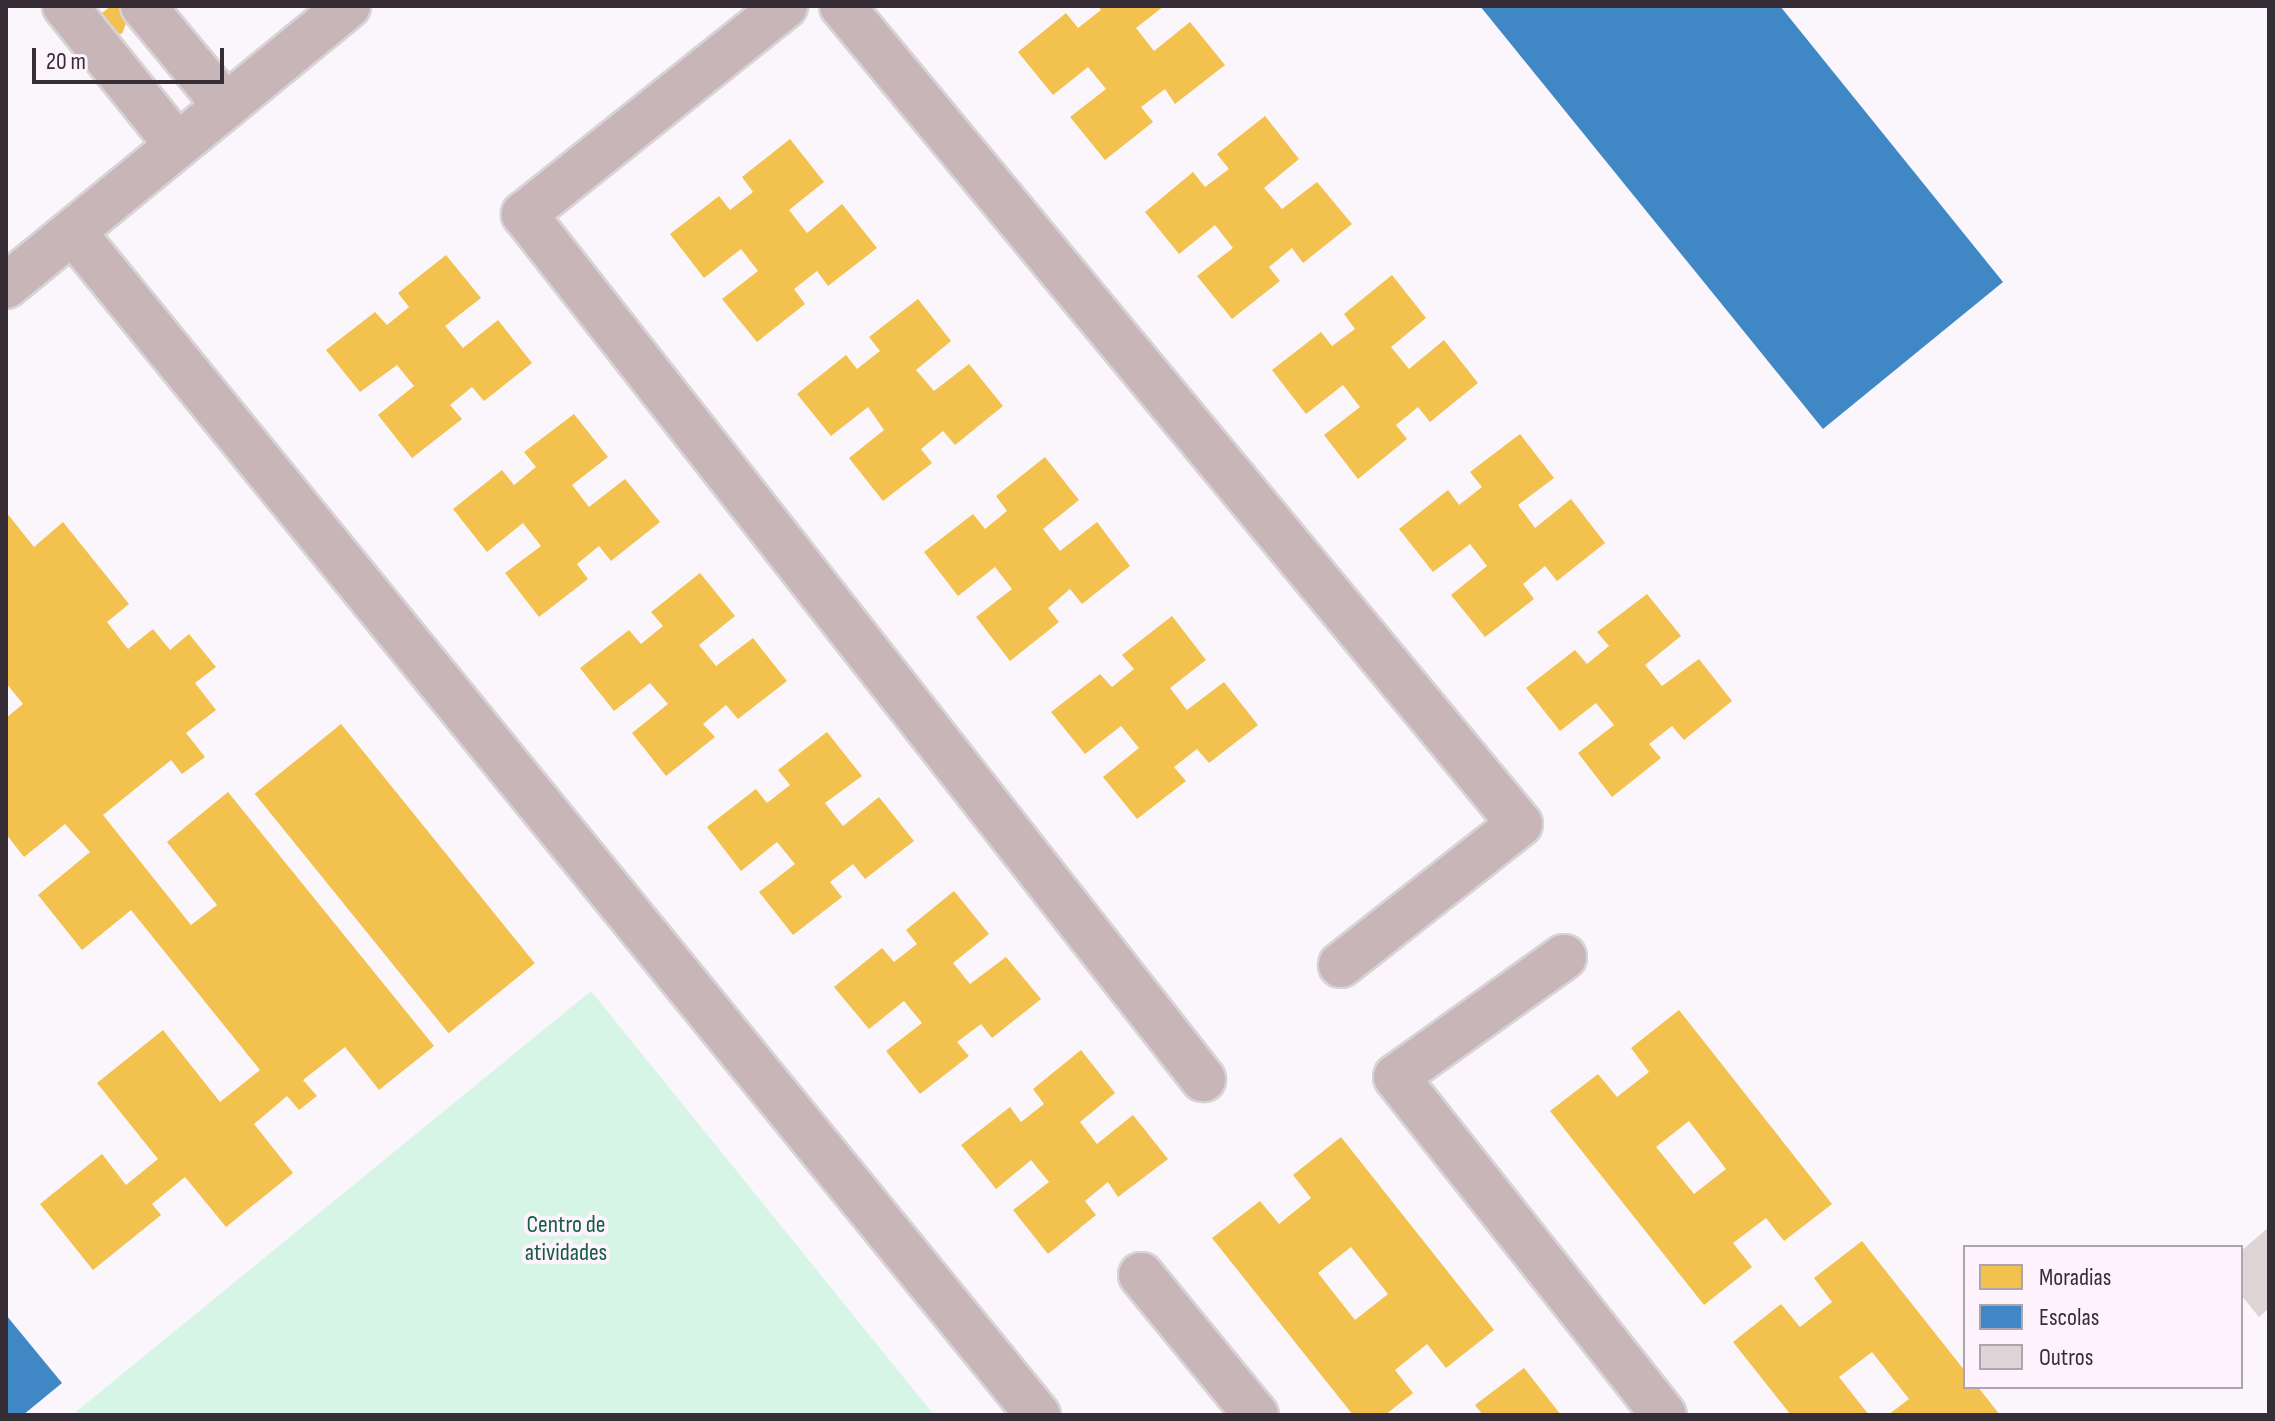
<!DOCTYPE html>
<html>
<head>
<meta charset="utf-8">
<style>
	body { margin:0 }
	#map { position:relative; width:2275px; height:1421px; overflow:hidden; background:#fbf6fb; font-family:"Sofia Sans Condensed",sans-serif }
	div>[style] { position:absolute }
	.green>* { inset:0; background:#d7f5e6 }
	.homes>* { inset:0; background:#f2c14e; transform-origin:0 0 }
	.schools>* { inset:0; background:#3f88c5 }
	.building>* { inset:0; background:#ded4d6 }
	.roads { filter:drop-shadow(2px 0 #d7d3d7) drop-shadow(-2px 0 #d7d3d7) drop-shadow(0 2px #d7d3d7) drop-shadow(0 -2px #d7d3d7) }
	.street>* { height:44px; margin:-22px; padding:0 22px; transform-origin:22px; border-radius:22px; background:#c7b5b8 }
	span { translate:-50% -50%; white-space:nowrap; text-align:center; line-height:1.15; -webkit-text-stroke:8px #fef3fd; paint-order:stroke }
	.park-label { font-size:24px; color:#145d3e }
	.frame { position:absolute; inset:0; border:8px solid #372d36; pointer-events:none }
	.legend { position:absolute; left:1963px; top:1245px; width:280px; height:144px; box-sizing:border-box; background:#fef3fd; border:2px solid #aea4ad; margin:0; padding:10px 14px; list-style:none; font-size:24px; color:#372d36 }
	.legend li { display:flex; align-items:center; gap:16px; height:40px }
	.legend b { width:40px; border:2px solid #aea4ad }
	.scale { position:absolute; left:32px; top:48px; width:192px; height:36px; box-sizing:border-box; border:4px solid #372d36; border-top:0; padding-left:10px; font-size:24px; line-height:28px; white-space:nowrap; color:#372d36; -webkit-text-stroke:6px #fef3fd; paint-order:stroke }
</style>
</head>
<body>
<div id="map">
	<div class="green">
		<i style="clip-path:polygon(591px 991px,934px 1415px,72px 1415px)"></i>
	</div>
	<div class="homes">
		<i style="clip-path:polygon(111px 6px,124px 6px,130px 13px,122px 34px,111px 32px,98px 16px)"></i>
		<i style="clip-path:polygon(1098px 6px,1164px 6px,1136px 28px,1154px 51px,1190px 22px,1225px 65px,1175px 104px,1165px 89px,1141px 107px,1153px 122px,1105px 160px,1070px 117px,1106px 89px,1088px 67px,1053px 95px,1018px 52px,1066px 13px,1078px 28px,1101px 10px)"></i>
		<i style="clip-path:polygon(1265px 116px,1299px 159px,1264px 188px,1282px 209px,1317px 182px,1352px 224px,1303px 263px,1292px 248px,1269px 267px,1280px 281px,1232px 319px,1197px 276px,1233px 248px,1215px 225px,1179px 254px,1145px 212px,1193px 172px,1205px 187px,1229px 169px,1217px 154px)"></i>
		<i style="clip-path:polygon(790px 139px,824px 182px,789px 210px,807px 233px,842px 204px,877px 248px,828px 286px,817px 271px,794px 289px,805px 304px,757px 342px,722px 299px,758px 271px,741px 249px,704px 278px,670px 234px,719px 196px,730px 210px,753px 192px,742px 177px)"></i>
		<i style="clip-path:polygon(446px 255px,481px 298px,445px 326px,463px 348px,498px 320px,532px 363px,484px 401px,472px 387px,450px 405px,462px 419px,412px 458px,378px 415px,414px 386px,397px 365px,360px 392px,326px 350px,375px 312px,387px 325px,409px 307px,398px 293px)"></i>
		<i style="clip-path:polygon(1392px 275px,1426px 318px,1391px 347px,1409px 369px,1444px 340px,1478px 383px,1430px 422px,1418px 407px,1396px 425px,1407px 439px,1358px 479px,1324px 435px,1360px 407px,1343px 385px,1306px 414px,1272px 370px,1321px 332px,1332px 346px,1355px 329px,1344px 314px)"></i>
		<i style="clip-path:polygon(918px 299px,951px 341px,916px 370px,934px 391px,969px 364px,1003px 406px,955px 445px,943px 431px,921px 449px,932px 463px,883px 501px,849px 458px,884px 430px,868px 407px,831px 436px,797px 394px,846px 355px,857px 369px,880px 351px,869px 337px)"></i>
		<i style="clip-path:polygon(574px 414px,608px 457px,572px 485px,589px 507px,625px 479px,660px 522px,611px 561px,599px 546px,577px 564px,588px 579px,539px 617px,505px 573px,541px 546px,523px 523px,487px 552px,453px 509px,502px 470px,514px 485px,536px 467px,524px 452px)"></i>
		<i style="clip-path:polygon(1520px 434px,1554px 478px,1518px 505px,1535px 528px,1571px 499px,1605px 543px,1557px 581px,1545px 566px,1523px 584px,1534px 599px,1485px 637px,1451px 595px,1487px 566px,1470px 544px,1433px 572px,1399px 529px,1448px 490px,1459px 505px,1482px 487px,1470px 472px)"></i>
		<i style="clip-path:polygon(1045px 457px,1079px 500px,1043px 529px,1060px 551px,1097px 522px,1130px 566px,1082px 604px,1070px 589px,1048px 608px,1059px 622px,1010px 661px,976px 617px,1012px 589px,995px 567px,958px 596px,924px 552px,973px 514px,985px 529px,1007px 511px,996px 496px)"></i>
		<i style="clip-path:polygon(6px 512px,34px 547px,63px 522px,129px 604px,107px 622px,128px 649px,153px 629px,170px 650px,189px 634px,216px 667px,195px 683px,216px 710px,186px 733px,205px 757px,182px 774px,171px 760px,103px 815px,191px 925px,217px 905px,167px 842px,228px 792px,434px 1046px,379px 1090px,345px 1047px,303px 1080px,317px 1096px,299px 1110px,287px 1096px,254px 1124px,293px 1173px,226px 1227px,185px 1177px,152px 1204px,161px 1215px,93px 1270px,40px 1204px,102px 1154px,126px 1185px,158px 1159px,97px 1083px,163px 1030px,220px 1102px,260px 1070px,131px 910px,82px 950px,38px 895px,90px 852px,65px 824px,24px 857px,6px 834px,6px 718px,23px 704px,6px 683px)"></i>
		<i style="clip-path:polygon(700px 573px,735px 616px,699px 645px,716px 666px,753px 638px,787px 681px,738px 719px,726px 705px,703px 724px,715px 737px,666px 776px,632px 733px,668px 704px,650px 683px,614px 711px,580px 668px,629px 630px,641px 644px,663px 626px,651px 612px)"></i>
		<i style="clip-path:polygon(1647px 594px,1681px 636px,1645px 665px,1662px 686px,1699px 659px,1732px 701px,1684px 740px,1672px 726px,1649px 744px,1661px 758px,1612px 797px,1578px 753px,1614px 725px,1596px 703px,1560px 731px,1526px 688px,1575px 650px,1587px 664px,1609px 646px,1597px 632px)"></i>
		<i style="clip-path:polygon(1172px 616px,1206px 660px,1170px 688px,1187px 710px,1224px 682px,1258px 725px,1209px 763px,1197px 749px,1174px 767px,1186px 781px,1137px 819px,1103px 777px,1139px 748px,1121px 726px,1085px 754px,1051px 712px,1100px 674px,1112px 687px,1134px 669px,1122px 655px)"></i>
		<i style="left:341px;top:724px;width:308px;height:111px;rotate:51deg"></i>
		<i style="clip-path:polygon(827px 732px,862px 776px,825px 803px,843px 826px,879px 797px,914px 841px,865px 879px,853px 864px,830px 882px,842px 897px,793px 935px,759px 892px,795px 864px,777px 842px,741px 871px,707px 827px,756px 789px,767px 803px,790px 785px,778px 770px)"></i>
		<i style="clip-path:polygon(954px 891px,989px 934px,953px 963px,970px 984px,1006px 957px,1041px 999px,992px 1038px,981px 1024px,957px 1042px,969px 1056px,920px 1094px,886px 1051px,922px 1023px,904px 1001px,869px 1029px,834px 987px,882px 948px,894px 962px,917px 944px,906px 930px)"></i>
		<i style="clip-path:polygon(evenodd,1679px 1010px,1832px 1204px,1784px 1241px,1766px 1218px,1733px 1243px,1752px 1267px,1704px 1305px,1550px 1111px,1598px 1074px,1617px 1097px,1649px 1072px,1631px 1048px,1679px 1010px,1689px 1121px,1726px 1169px,1694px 1194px,1656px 1147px,1689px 1121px)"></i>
		<i style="clip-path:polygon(1081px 1050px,1115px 1093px,1080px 1122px,1097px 1144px,1133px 1115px,1168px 1159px,1118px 1197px,1108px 1182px,1085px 1201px,1096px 1215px,1048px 1254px,1013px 1210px,1049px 1182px,1031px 1160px,996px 1189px,961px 1145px,1010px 1107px,1021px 1122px,1044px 1104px,1033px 1089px)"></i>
		<i style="clip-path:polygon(evenodd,1341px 1137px,1494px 1330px,1446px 1368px,1427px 1344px,1395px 1370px,1413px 1393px,1385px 1415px,1353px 1415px,1212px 1238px,1260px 1201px,1279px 1224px,1311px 1198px,1293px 1175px,1341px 1137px,1351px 1247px,1388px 1294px,1355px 1320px,1318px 1273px,1351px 1247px)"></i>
		<i style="clip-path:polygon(1862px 1241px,1965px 1371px,1965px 1387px,1978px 1387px,2000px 1415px,1888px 1415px,1909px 1399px,1872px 1352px,1839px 1377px,1869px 1415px,1791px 1415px,1733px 1342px,1781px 1304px,1800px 1327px,1832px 1302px,1814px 1278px)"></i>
		<i style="clip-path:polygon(1524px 1368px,1561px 1415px,1483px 1415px,1475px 1405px)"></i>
	</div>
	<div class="schools">
		<i style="clip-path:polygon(1480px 6px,1780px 6px,2003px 282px,1823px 429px)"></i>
		<i style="clip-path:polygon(6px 1315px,62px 1383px,23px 1415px,6px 1415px)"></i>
	</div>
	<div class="building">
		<i style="clip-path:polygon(2269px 1227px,2269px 1308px,2259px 1317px,2241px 1295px,2241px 1251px)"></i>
	</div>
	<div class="roads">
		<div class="street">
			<i style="left:65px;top:6px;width:179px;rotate:51.1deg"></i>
			<i style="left:143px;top:6px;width:130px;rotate:50.3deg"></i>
			<i style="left:785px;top:6px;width:334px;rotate:141.4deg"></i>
			<i style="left:524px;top:214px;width:1100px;rotate:51.87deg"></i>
			<i style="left:842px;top:6px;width:1062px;rotate:50.35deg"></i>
			<i style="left:1520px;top:824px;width:228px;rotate:141.8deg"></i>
			<i style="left:73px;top:232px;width:1527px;rotate:50.8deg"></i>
			<i style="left:6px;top:286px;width:442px;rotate:-39.3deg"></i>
			<i style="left:1564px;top:957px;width:206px;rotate:144.5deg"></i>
			<i style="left:1396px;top:1077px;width:431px;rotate:51.6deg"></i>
			<i style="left:1141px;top:1275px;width:181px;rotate:50.6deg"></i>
		</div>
	</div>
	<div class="park-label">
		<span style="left:566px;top:1239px">Centro de<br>atividades</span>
	</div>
	<div class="frame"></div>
	<ul class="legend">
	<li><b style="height:22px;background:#f2c14e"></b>Moradias</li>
	<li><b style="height:22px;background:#3f88c5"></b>Escolas</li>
	<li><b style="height:22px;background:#ded4d6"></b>Outros</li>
	</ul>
	<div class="scale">20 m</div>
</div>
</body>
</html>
